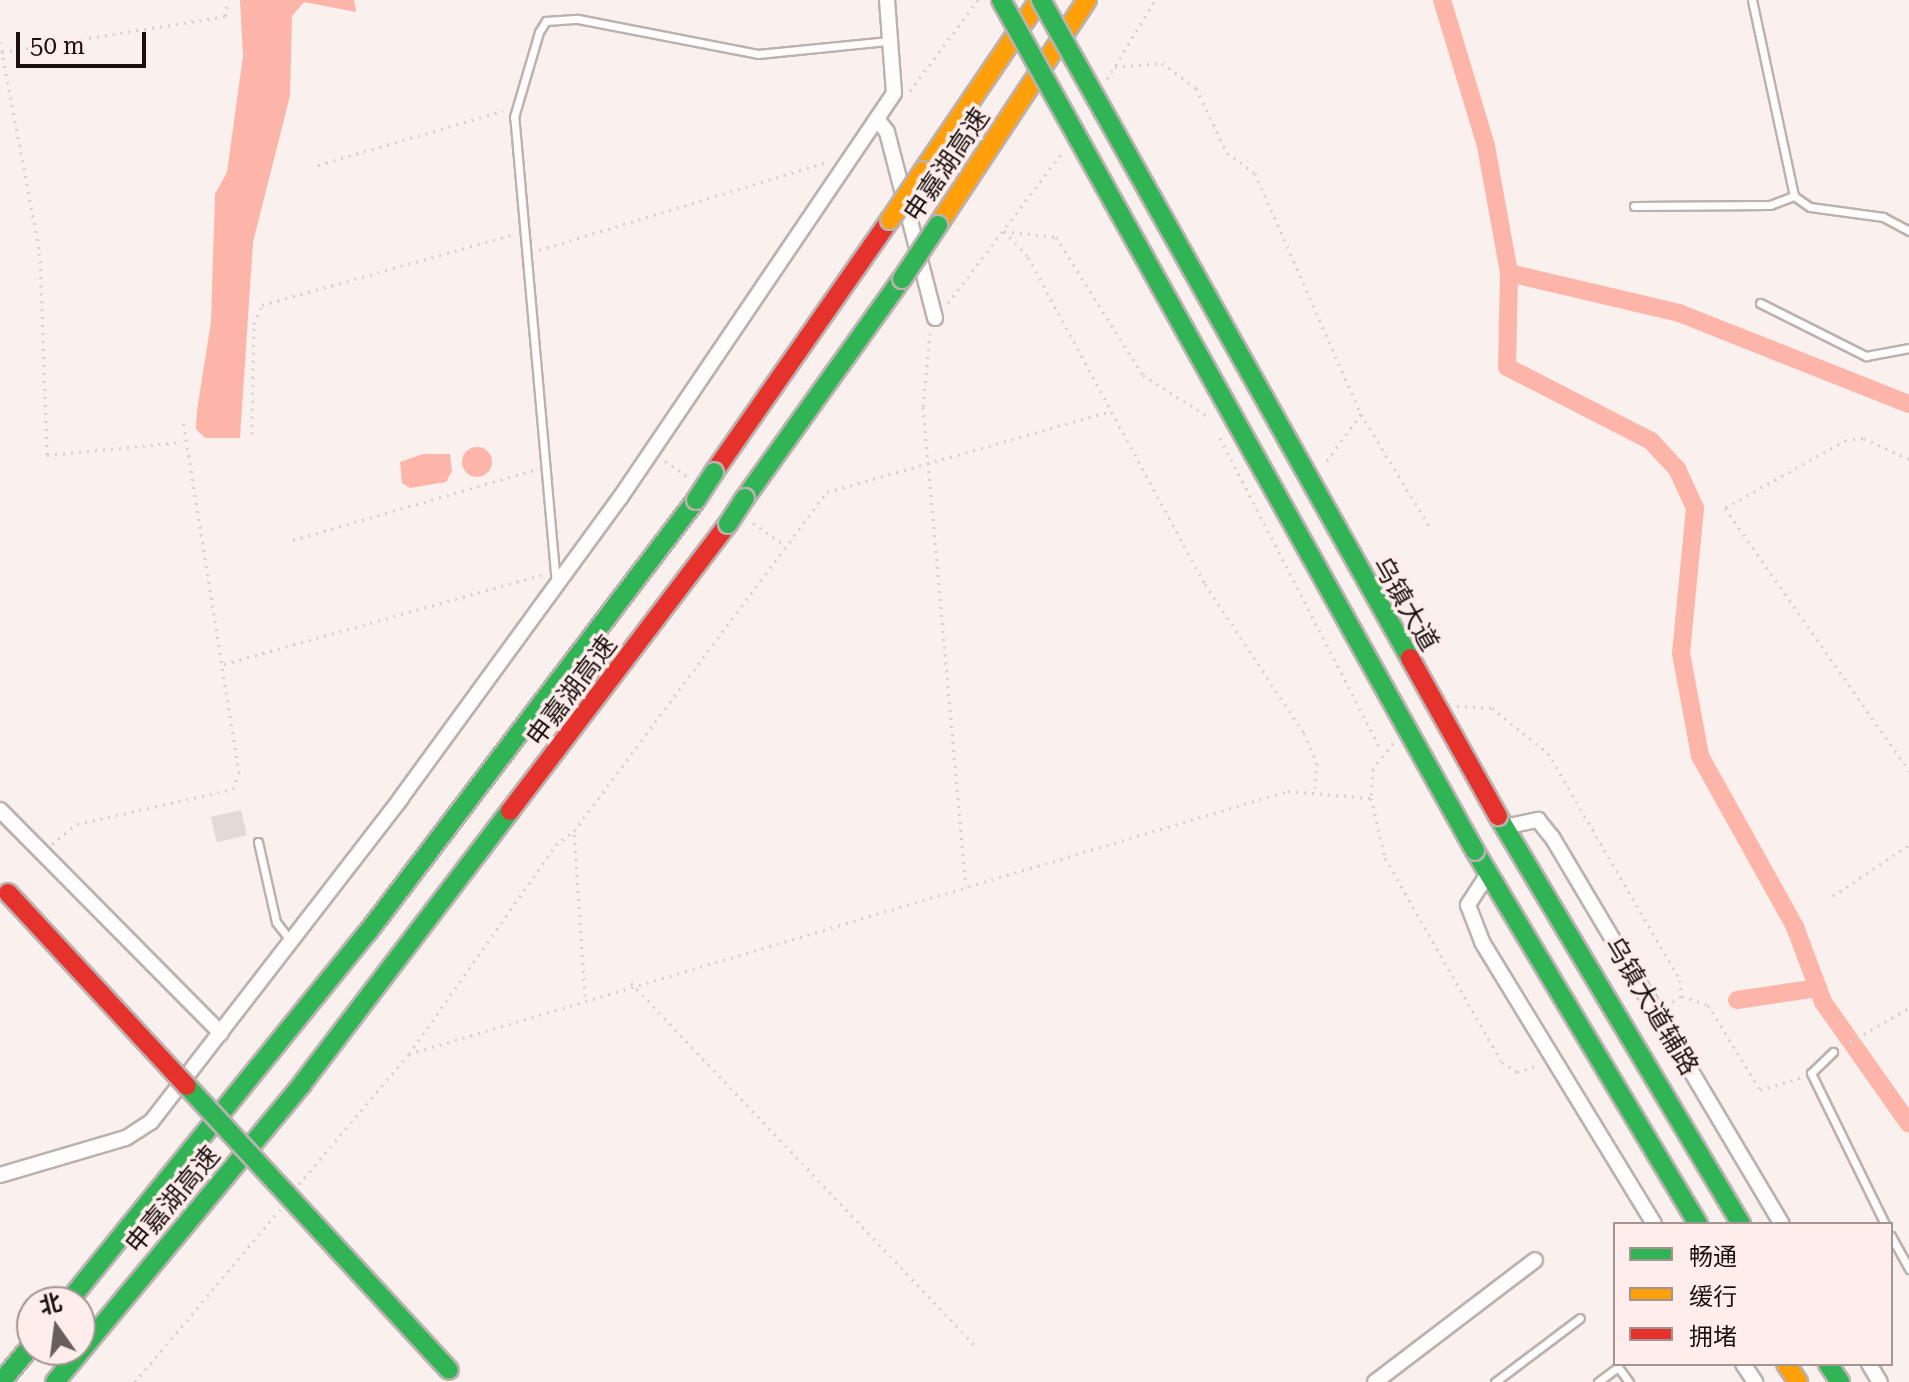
<!DOCTYPE html>
<html>
<head>
<meta charset="utf-8">
<style>
	body { margin:0 }
	#map { position:relative; width:1909px; height:1382px; overflow:hidden; background:#faf0ee; font-family:"Roboto Serif","Noto Sans SC",serif }
	div>[style] { position:absolute }
	.water>* { inset:0; background:#fdb5a9 }
	.round { border-radius:50% }
	.canal>* { height:18px; margin:-9px; padding:0 9px; transform-origin:9px; border-radius:9px; background:#fdb5a9 }
	.building>* { inset:0; background:#e3d9d7; transform-origin:0 0 }
	.path>* { height:3px; margin-top:-1.5px; transform-origin:0; background:repeating-linear-gradient(90deg,#d4d1d0 0 2px,transparent 0 8px) }
	.roads { filter:drop-shadow(2px 0 #bbb2b0) drop-shadow(-2px 0 #bbb2b0) drop-shadow(0 2px #bbb2b0) drop-shadow(0 -2px #bbb2b0) }
	.lane>* { height:7px; margin:-3.5px; padding:0 3.5px; transform-origin:3.5px; border-radius:3.5px; background:#fefdfc }
	.street>* { height:14px; margin:-7px; padding:0 7px; transform-origin:7px; border-radius:7px; background:#fefdfc }
	.fast>* { height:18px; margin:-9px; padding:0 9px; transform-origin:9px; border-radius:9px; background:#30b455 }
	.slow>* { height:18px; margin:-9px; padding:0 9px; transform-origin:9px; border-radius:9px; background:#ff9f0a }
	.jam>* { height:18px; margin:-9px; padding:0 9px; transform-origin:9px; border-radius:9px; background:#e5322d }
	.bridges { filter:drop-shadow(2px 0 #bbb2b0) drop-shadow(-2px 0 #bbb2b0) drop-shadow(0 2px #bbb2b0) drop-shadow(0 -2px #bbb2b0) }
	.fast-bridge>* { height:18px; margin:-9px; padding:0 9px; transform-origin:9px; border-radius:9px; background:#30b455 }
	.slow-bridge>* { height:18px; margin:-9px; padding:0 9px; transform-origin:9px; border-radius:9px; background:#ff9f0a }
	.jam-bridge>* { height:18px; margin:-9px; padding:0 9px; transform-origin:9px; border-radius:9px; background:#e5322d }
	span { translate:-50% -50%; white-space:nowrap; text-align:center; line-height:1.15; -webkit-text-stroke:7px #feedea; paint-order:stroke }
	.street-label { font-size:26px; color:#1a110f }
	.legend { position:absolute; left:1613px; top:1222px; width:280px; height:144px; box-sizing:border-box; background:#feedea; border:2px solid #a39592; margin:0; padding:10px 14px; list-style:none; font-size:24px; color:#1a110f }
	.legend li { display:flex; align-items:center; gap:16px; height:40px }
	.legend b { width:40px; border:2px solid #a39592 }
	.north { position:absolute; left:16px; top:1286px; width:80px; height:80px; box-sizing:border-box; background:#feedea; border:2px solid #a39592; border-radius:50%; rotate:346deg; font-size:22px; font-weight:700; line-height:32px; text-align:center; color:#1a110f }
	.north::after { content:''; display:block; margin:auto; width:28px; height:36px; background:#685f5d; clip-path:polygon(50% 0,100% 100%,50% 72%,0 100%) }
	.scale { position:absolute; left:16px; top:32px; width:130px; height:36px; box-sizing:border-box; border:4px solid #1a110f; border-top:0; padding-left:10px; font-size:24px; line-height:28px; white-space:nowrap; color:#1a110f; -webkit-text-stroke:6px #feedea; paint-order:stroke }
</style>
</head>
<body>
<div id="map">
	<div class="water">
		<i style="clip-path:polygon(240px 0,354px 0,356px 12px,304px 2px,292px 16px,290px 96px,253px 242px,240px 438px,205px 438px,196px 429px,197px 410px,211px 322px,215px 194px,227px 172px,243px 56px)"></i>
		<i class="round" style="left:462px;top:447px;width:30px;height:30px"></i>
		<i style="clip-path:polygon(423px 454px,450px 454px,452px 471px,446px 482px,410px 488px,402px 483px,400px 462px)"></i>
	</div>
	<div class="canal">
		<i style="left:1442px;top:0;width:152px;rotate:73.2deg"></i>
		<i style="left:1486px;top:146px;width:129px;rotate:79.7deg"></i>
		<i style="left:1509px;top:273px;width:94px;rotate:91.2deg"></i>
		<i style="left:1507px;top:367px;width:162px;rotate:27.2deg"></i>
		<i style="left:1651px;top:441px;width:38px;rotate:47deg"></i>
		<i style="left:1677px;top:469px;width:43px;rotate:65.2deg"></i>
		<i style="left:1695px;top:508px;width:146px;rotate:95.5deg"></i>
		<i style="left:1681px;top:653px;width:105px;rotate:79.5deg"></i>
		<i style="left:1700px;top:756px;width:196px;rotate:60.9deg"></i>
		<i style="left:1795px;top:927px;width:80px;rotate:69.5deg"></i>
		<i style="left:1823px;top:1002px;width:149px;rotate:54.8deg"></i>
		<i style="left:1509px;top:273px;width:175px;rotate:13.2deg"></i>
		<i style="left:1679px;top:313px;width:247px;rotate:21.6deg"></i>
		<i style="left:1737px;top:1000px;width:82px;rotate:-8.4deg"></i>
	</div>
	<div class="building">
		<i style="left:241px;top:810px;width:26px;height:31px;rotate:77deg"></i>
	</div>
	<div class="path">
		<i style="left:0;top:42px;width:215px;rotate:79.3deg"></i>
		<i style="left:40px;top:253px;width:202px;rotate:88deg"></i>
		<i style="left:47px;top:455px;width:136px;rotate:-5.5deg"></i>
		<i style="left:2px;top:52px;width:227px;rotate:-9.1deg"></i>
		<i style="left:226px;top:16px;width:16px;rotate:-86deg"></i>
		<i style="left:1115px;top:67px;width:47px;rotate:-4.9deg"></i>
		<i style="left:1162px;top:63px;width:42px;rotate:36.3deg"></i>
		<i style="left:1196px;top:88px;width:72px;rotate:64.5deg"></i>
		<i style="left:1227px;top:153px;width:34px;rotate:36deg"></i>
		<i style="left:1255px;top:173px;width:263px;rotate:66.3deg"></i>
		<i style="left:1361px;top:414px;width:63px;rotate:126deg"></i>
		<i style="left:1107px;top:79px;width:92px;rotate:-58.7deg"></i>
		<i style="left:910px;top:91px;width:114px;rotate:-53.2deg"></i>
		<i style="left:318px;top:165px;width:193px;rotate:-16.3deg"></i>
		<i style="left:1004px;top:231px;width:52px;rotate:6.6deg"></i>
		<i style="left:1056px;top:237px;width:163px;rotate:57.8deg"></i>
		<i style="left:1143px;top:375px;width:78px;rotate:32.5deg"></i>
		<i style="left:1004px;top:231px;width:35px;rotate:47deg"></i>
		<i style="left:1028px;top:257px;width:372px;rotate:61.6deg"></i>
		<i style="left:1205px;top:584px;width:179px;rotate:56.4deg"></i>
		<i style="left:1304px;top:733px;width:33px;rotate:67deg"></i>
		<i style="left:1317px;top:763px;width:25px;rotate:95deg"></i>
		<i style="left:539px;top:250px;width:304px;rotate:-17deg"></i>
		<i style="left:948px;top:303px;width:192px;rotate:-52.8deg"></i>
		<i style="left:930px;top:333px;width:74px;rotate:95.4deg"></i>
		<i style="left:923px;top:407px;width:481px;rotate:84.9deg"></i>
		<i style="left:1361px;top:414px;width:131px;rotate:58.7deg"></i>
		<i style="left:252px;top:434px;width:110px;rotate:-89deg"></i>
		<i style="left:254px;top:324px;width:21px;rotate:-67deg"></i>
		<i style="left:262px;top:305px;width:259px;rotate:-15.7deg"></i>
		<i style="left:1220px;top:438px;width:351px;rotate:62.7deg"></i>
		<i style="left:1909px;top:459px;width:51px;rotate:-155.5deg"></i>
		<i style="left:1863px;top:438px;width:17px;rotate:173deg"></i>
		<i style="left:1846px;top:440px;width:139px;rotate:150.7deg"></i>
		<i style="left:1725px;top:508px;width:321px;rotate:55deg"></i>
		<i style="left:665px;top:461px;width:28px;rotate:35deg"></i>
		<i style="left:753px;top:523px;width:40px;rotate:34.9deg"></i>
		<i style="left:293px;top:540px;width:251px;rotate:-16.2deg"></i>
		<i style="left:224px;top:664px;width:332px;rotate:-15.7deg"></i>
		<i style="left:1457px;top:706px;width:35px;rotate:3deg"></i>
		<i style="left:1492px;top:708px;width:72px;rotate:38.8deg"></i>
		<i style="left:1548px;top:753px;width:263px;rotate:59.8deg"></i>
		<i style="left:1680px;top:980px;width:16px;rotate:86deg"></i>
		<i style="left:1681px;top:996px;width:14px;rotate:144deg"></i>
		<i style="left:1393px;top:743px;width:33px;rotate:128deg"></i>
		<i style="left:1373px;top:769px;width:29px;rotate:94deg"></i>
		<i style="left:1371px;top:798px;width:62px;rotate:76.9deg"></i>
		<i style="left:1385px;top:858px;width:235px;rotate:60.2deg"></i>
		<i style="left:1502px;top:1062px;width:18px;rotate:34deg"></i>
		<i style="left:1517px;top:1072px;width:22px;rotate:-18deg"></i>
		<i style="left:52px;top:844px;width:32px;rotate:-39deg"></i>
		<i style="left:77px;top:824px;width:160px;rotate:-12.6deg"></i>
		<i style="left:233px;top:789px;width:17px;rotate:-69deg"></i>
		<i style="left:239px;top:773px;width:359px;rotate:-99deg"></i>
		<i style="left:1833px;top:896px;width:92px;rotate:-33.9deg"></i>
		<i style="left:631px;top:983px;width:499px;rotate:46.5deg"></i>
		<i style="left:585px;top:996px;width:165px;rotate:-93.8deg"></i>
		<i style="left:574px;top:831px;width:423px;rotate:-53.3deg"></i>
		<i style="left:827px;top:492px;width:295px;rotate:-15.9deg"></i>
		<i style="left:1682px;top:996px;width:28px;rotate:19deg"></i>
		<i style="left:1708px;top:1005px;width:100px;rotate:58.5deg"></i>
		<i style="left:1760px;top:1090px;width:42px;rotate:-16.7deg"></i>
		<i style="left:1843px;top:1046px;width:76px;rotate:-29.9deg"></i>
		<i style="left:409px;top:1054px;width:256px;rotate:-54.9deg"></i>
		<i style="left:556px;top:845px;width:21px;rotate:-39deg"></i>
		<i style="left:299px;top:1184px;width:170px;rotate:-49.8deg"></i>
		<i style="left:409px;top:1054px;width:918px;rotate:-16.66deg"></i>
		<i style="left:1288px;top:791px;width:83px;rotate:4.8deg"></i>
		<i style="left:135px;top:1382px;width:226px;rotate:-50deg"></i>
	</div>
	<div class="roads">
		<div class="lane">
			<i style="left:1752px;top:0;width:200px;rotate:77.9deg"></i>
			<i style="left:1794px;top:196px;width:19px;rotate:35deg"></i>
			<i style="left:1810px;top:207px;width:74px;rotate:7.8deg"></i>
			<i style="left:1883px;top:217px;width:30px;rotate:28deg"></i>
			<i style="left:1634px;top:206px;width:136px;rotate:-0.4deg"></i>
			<i style="left:1770px;top:205px;width:26px;rotate:-21deg"></i>
			<i style="left:1760px;top:303px;width:119px;rotate:26.6deg"></i>
			<i style="left:1866px;top:356px;width:44px;rotate:-10.5deg"></i>
			<i style="left:556px;top:584px;width:469px;rotate:-95.1deg"></i>
			<i style="left:514px;top:117px;width:89px;rotate:-73.6deg"></i>
			<i style="left:539px;top:32px;width:13px;rotate:-58deg"></i>
			<i style="left:546px;top:21px;width:32px;rotate:-4deg"></i>
			<i style="left:578px;top:19px;width:183px;rotate:11deg"></i>
			<i style="left:758px;top:54px;width:132px;rotate:-5.7deg"></i>
			<i style="left:258px;top:842px;width:82px;rotate:77.3deg"></i>
			<i style="left:276px;top:922px;width:23px;rotate:52deg"></i>
			<i style="left:1833px;top:1052px;width:30px;rotate:136deg"></i>
			<i style="left:1811px;top:1073px;width:168px;rotate:63.9deg"></i>
			<i style="left:1891px;top:1236px;width:38px;rotate:61deg"></i>
			<i style="left:1495px;top:1382px;width:106px;rotate:-37deg"></i>
			<i style="left:1598px;top:1382px;width:25px;rotate:-37deg"></i>
			<i style="left:1618px;top:1367px;width:19px;rotate:54deg"></i>
		</div>
		<div class="street">
			<i style="left:877px;top:119px;width:16px;rotate:52deg"></i>
			<i style="left:887px;top:132px;width:192px;rotate:75.5deg"></i>
			<i style="left:0;top:810px;width:314px;rotate:45.3deg"></i>
			<i style="left:1504px;top:827px;width:35px;rotate:-12deg"></i>
			<i style="left:1538px;top:820px;width:22px;rotate:51deg"></i>
			<i style="left:1552px;top:837px;width:450px;rotate:59.3deg"></i>
			<i style="left:1488px;top:874px;width:37px;rotate:123deg"></i>
			<i style="left:1468px;top:905px;width:40px;rotate:69deg"></i>
			<i style="left:1482px;top:942px;width:330px;rotate:58.6deg"></i>
			<i style="left:0;top:1175px;width:131px;rotate:-16.4deg"></i>
			<i style="left:126px;top:1138px;width:30px;rotate:-33deg"></i>
			<i style="left:151px;top:1122px;width:409px;rotate:-52.3deg"></i>
			<i style="left:401px;top:798px;width:371px;rotate:-53.9deg"></i>
			<i style="left:620px;top:498px;width:489px;rotate:-55.9deg"></i>
			<i style="left:894px;top:93px;width:93px;rotate:-94.3deg"></i>
			<i style="left:1743px;top:1364px;width:22px;rotate:56deg"></i>
			<i style="left:1869px;top:1364px;width:21px;rotate:59deg"></i>
			<i style="left:1375px;top:1382px;width:201px;rotate:-37.3deg"></i>
		</div>
		<div class="fast">
			<i style="left:745px;top:498px;width:269px;rotate:-54.4deg"></i>
			<i style="left:1498px;top:816px;width:475px;rotate:59.2deg"></i>
			<i style="left:1475px;top:851px;width:435px;rotate:59.1deg"></i>
			<i style="left:68px;top:1302px;width:476px;rotate:-51deg"></i>
			<i style="left:368px;top:932px;width:542px;rotate:-52.79deg"></i>
			<i style="left:1828px;top:1364px;width:22px;rotate:56deg"></i>
			<i style="left:1px;top:1382px;width:48px;rotate:-50deg"></i>
			<i style="left:55px;top:1382px;width:387px;rotate:-50.3deg"></i>
			<i style="left:302px;top:1084px;width:343px;rotate:-52.7deg"></i>
		</div>
		<div class="slow">
			<i style="left:923px;top:171px;width:207px;rotate:-55.8deg"></i>
			<i style="left:938px;top:225px;width:270px;rotate:-56.5deg"></i>
			<i style="left:1786px;top:1364px;width:22px;rotate:56deg"></i>
		</div>
		<div class="jam">
			<i style="left:714px;top:472px;width:307px;rotate:-55.1deg"></i>
			<i style="left:510px;top:811px;width:360px;rotate:-52.8deg"></i>
		</div>
	</div>
	<div class="bridges">
		<div class="fast-bridge">
			<i style="left:1001px;top:0;width:974px;rotate:60.88deg"></i>
			<i style="left:1041px;top:0;width:754px;rotate:60.72deg"></i>
			<i style="left:902px;top:279px;width:65px;rotate:-56.3deg"></i>
			<i style="left:696px;top:500px;width:33px;rotate:-57deg"></i>
			<i style="left:728px;top:524px;width:31px;rotate:-57deg"></i>
			<i style="left:187px;top:1086px;width:386px;rotate:47.3deg"></i>
		</div>
		<div class="slow-bridge">
			<i style="left:890px;top:220px;width:59px;rotate:-56deg"></i>
		</div>
		<div class="jam-bridge">
			<i style="left:1410px;top:658px;width:181px;rotate:60.9deg"></i>
			<i style="left:8px;top:893px;width:263px;rotate:47.2deg"></i>
		</div>
	</div>
	<div class="street-label">
		<span style="left:947px;top:165px;rotate:-56deg">申嘉湖高速</span>
		<span style="left:1405px;top:604px;rotate:60deg">乌镇大道</span>
		<span style="left:572px;top:691px;rotate:-53deg">申嘉湖高速</span>
		<span style="left:1651px;top:1006px;rotate:59deg">乌镇大道辅路</span>
		<span style="left:173px;top:1200px;rotate:-50deg">申嘉湖高速</span>
	</div>
	<ul class="legend">
	<li><b style="height:10px;background:#30b455"></b>畅通</li>
	<li><b style="height:10px;background:#ff9f0a"></b>缓行</li>
	<li><b style="height:10px;background:#e5322d"></b>拥堵</li>
	</ul>
	<div class="north">北</div>
	<div class="scale">50 m</div>
</div>
</body>
</html>
